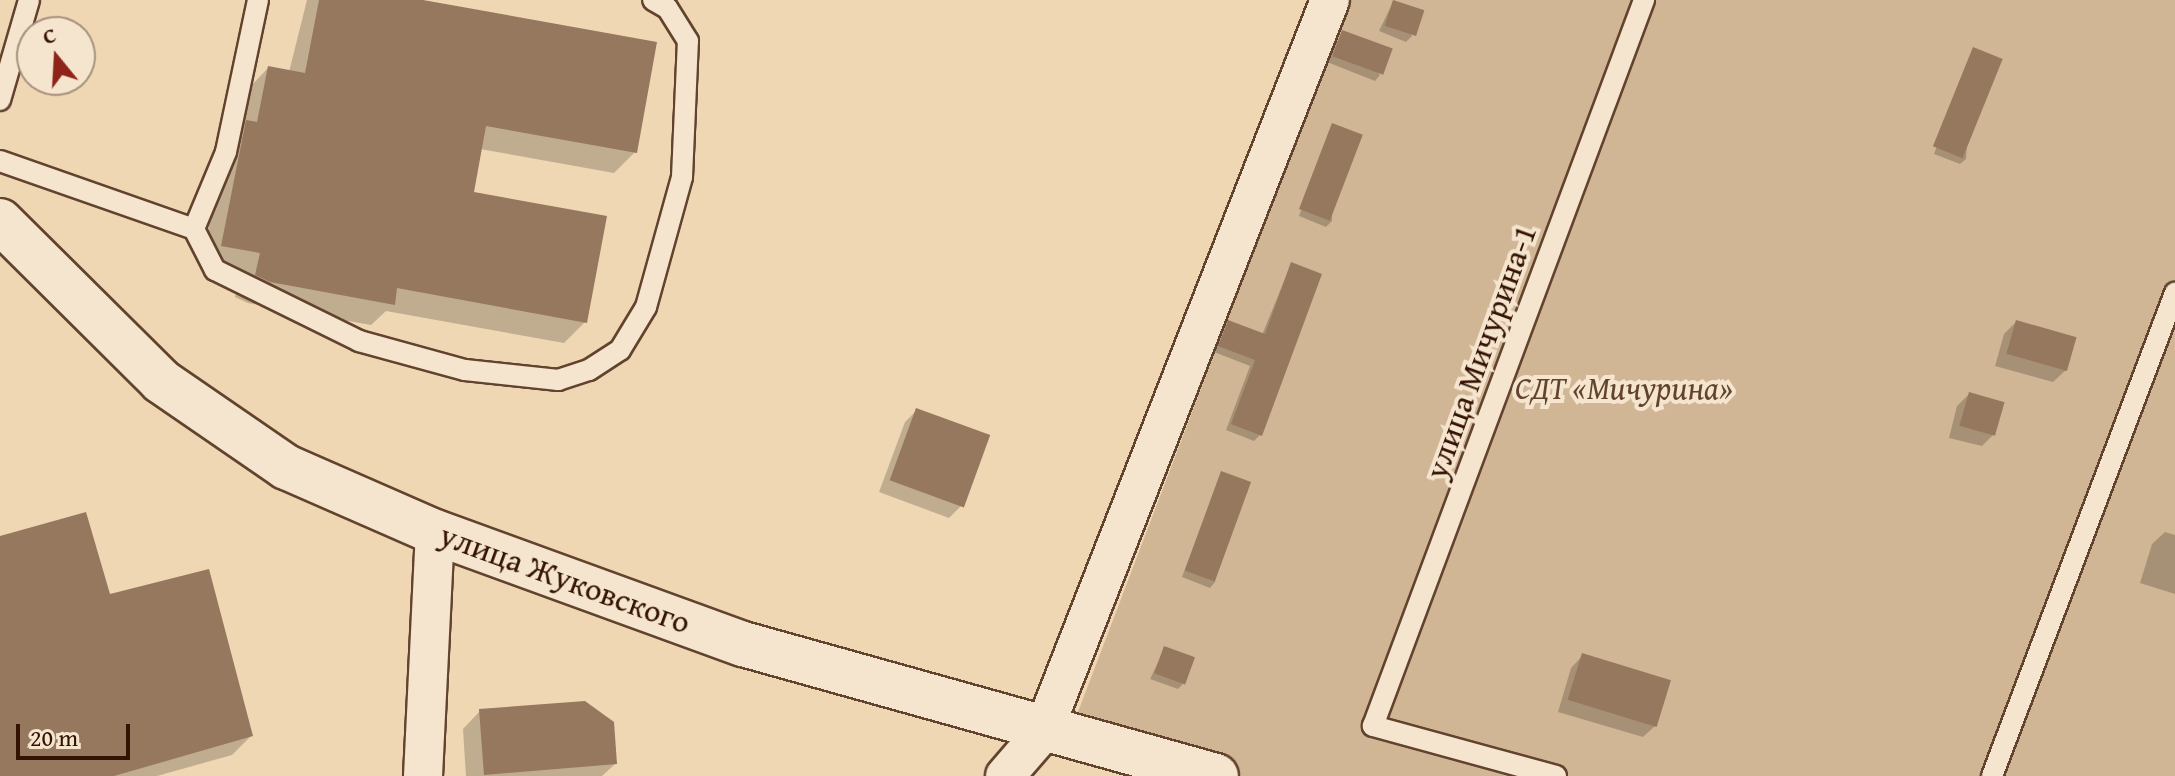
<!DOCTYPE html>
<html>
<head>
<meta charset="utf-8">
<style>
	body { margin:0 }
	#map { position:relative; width:2175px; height:776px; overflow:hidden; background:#f0d7b3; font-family:"Gentium Book Plus",serif }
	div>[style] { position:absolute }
	.green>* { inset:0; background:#d0b695 }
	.shadow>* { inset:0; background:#0003 }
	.building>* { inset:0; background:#95785e; transform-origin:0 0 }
	.roads { filter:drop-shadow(2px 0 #62432e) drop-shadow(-2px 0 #62432e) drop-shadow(0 2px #62432e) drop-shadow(0 -2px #62432e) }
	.lane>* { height:20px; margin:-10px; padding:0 10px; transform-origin:10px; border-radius:10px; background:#f5e5ce }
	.street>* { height:38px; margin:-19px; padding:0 19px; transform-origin:19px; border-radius:19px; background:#f5e5ce }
	.secondary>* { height:44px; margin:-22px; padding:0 22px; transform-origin:22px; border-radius:22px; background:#f5e5ce }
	span { translate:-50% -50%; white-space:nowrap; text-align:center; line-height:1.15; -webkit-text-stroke:8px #f5e5ce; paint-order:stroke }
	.street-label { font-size:32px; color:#331202 }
	.park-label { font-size:32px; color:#62432e; font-style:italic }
	.north { position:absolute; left:16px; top:16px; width:80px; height:80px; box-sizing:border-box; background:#f5e5ce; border:2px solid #a7917c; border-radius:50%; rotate:342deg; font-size:22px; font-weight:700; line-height:32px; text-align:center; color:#331202 }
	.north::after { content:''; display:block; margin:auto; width:28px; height:36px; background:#8f2418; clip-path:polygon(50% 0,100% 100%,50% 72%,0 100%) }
	.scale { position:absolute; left:16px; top:724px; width:114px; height:36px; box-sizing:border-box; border:4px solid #331202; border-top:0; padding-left:10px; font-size:24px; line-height:28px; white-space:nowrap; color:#331202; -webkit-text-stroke:6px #f5e5ce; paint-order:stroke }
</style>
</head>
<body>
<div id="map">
	<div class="green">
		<i style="clip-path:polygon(1349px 0,2175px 0,2175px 776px,1159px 776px,1073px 725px)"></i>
	</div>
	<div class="shadow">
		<i style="clip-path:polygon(307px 0,411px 0,635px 152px,614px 173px,480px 149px,472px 194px,585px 322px,564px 343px,386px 311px,371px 325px,248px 303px,235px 297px,240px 274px,201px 267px,225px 143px,247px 90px,268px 68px,289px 72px)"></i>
		<i style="clip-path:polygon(1394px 0,1412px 36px,1406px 42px,1379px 31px)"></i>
		<i style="clip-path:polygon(1342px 32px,1380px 75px,1375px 81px,1327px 62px)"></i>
		<i style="clip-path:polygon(1973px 49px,1966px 159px,1960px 164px,1934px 154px)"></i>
		<i style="clip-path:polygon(1333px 126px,1332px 221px,1326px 227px,1299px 216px)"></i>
		<i style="clip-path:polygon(1291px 264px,1260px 435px,1254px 441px,1226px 430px,1250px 366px,1214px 352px,1229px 322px,1262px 335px)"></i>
		<i style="clip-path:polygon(2016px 322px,2066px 370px,2053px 382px,1995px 366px,2004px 334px)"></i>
		<i style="clip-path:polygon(1969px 394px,1994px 434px,1982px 446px,1949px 438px,1957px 406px)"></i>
		<i style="clip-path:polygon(917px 410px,961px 506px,949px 518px,879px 492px,905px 422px)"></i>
		<i style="clip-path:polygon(1221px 473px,1215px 582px,1210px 588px,1182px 577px)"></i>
		<i style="clip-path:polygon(2165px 532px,2175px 535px,2175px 594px,2140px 583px,2152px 544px)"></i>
		<i style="clip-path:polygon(0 538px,109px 596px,251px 736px,232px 755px,157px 776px,0 776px)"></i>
		<i style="clip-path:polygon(1165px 648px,1183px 684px,1178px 689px,1150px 679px)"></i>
		<i style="clip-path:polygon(1583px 655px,1656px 725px,1643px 737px,1558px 712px,1571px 668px)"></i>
		<i style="clip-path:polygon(480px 711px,615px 764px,602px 776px,466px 776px,463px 729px)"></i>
	</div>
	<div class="building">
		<i style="clip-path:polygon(319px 0,423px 0,657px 42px,637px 153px,486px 126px,474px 192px,607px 216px,587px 323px,397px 288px,395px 305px,270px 282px,255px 275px,260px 253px,221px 246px,246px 120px,257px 122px,268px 66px,305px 73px)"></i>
		<i style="left:1393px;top:0;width:33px;height:27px;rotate:18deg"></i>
		<i style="left:1342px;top:30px;width:54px;height:28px;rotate:20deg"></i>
		<i style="left:1973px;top:47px;width:32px;height:107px;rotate:22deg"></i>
		<i style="left:1332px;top:123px;width:33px;height:92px;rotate:21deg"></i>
		<i style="clip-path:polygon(1291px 262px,1322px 274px,1262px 436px,1231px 424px,1255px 360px,1218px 346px,1228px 320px,1265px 334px)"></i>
		<i style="left:2016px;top:320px;width:63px;height:35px;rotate:16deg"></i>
		<i style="left:1969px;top:392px;width:37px;height:35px;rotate:16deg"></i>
		<i style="left:916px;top:408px;width:79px;height:77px;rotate:20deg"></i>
		<i style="left:1221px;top:471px;width:32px;height:106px;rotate:20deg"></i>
		<i style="clip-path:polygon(86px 512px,110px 594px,209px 569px,253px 736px,114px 776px,0 776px,0 536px)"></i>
		<i style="left:1164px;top:646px;width:33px;height:29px;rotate:20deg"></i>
		<i style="left:1582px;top:653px;width:93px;height:49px;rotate:17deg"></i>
		<i style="clip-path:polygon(585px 701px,614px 722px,617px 764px,484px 775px,479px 709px)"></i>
	</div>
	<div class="roads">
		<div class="lane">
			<i style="left:258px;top:0;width:155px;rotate:101.9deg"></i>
			<i style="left:226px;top:152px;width:83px;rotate:112.6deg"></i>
			<i style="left:194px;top:229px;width:46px;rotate:62.9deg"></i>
			<i style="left:215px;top:270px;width:161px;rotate:26.2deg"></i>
			<i style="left:359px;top:341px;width:110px;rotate:15.3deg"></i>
			<i style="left:465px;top:370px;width:94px;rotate:6.1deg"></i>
			<i style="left:558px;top:380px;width:33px;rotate:-18deg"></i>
			<i style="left:589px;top:370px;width:37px;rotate:-33deg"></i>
			<i style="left:620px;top:350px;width:50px;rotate:-58.8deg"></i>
			<i style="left:646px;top:307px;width:135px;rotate:-74.5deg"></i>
			<i style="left:682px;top:177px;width:136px;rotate:-87.5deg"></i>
			<i style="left:688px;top:41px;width:39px;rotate:-122deg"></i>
			<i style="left:667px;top:8px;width:16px;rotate:-150deg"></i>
			<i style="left:0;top:100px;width:104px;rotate:-73.8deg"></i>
			<i style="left:0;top:161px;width:206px;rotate:19.3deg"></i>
			<i style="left:1556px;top:776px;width:190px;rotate:-164.7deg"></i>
			<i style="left:1373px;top:726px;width:775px;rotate:-69.53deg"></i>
			<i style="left:1992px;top:776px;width:517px;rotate:-69.25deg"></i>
		</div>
		<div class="street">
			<i style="left:423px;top:776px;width:244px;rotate:-87.2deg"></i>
			<i style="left:1005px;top:776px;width:58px;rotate:-49.2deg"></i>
			<i style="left:1043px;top:732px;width:786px;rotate:-68.59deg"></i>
		</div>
		<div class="secondary">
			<i style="left:0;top:221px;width:227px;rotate:44.8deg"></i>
			<i style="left:161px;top:381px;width:152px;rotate:34.5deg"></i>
			<i style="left:286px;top:467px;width:163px;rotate:23.6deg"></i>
			<i style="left:435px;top:532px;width:328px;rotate:20deg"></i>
			<i style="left:743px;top:644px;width:491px;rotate:15.6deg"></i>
		</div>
	</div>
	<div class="street-label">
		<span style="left:1481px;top:352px;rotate:-70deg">улица Мичурина-1</span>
		<span style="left:565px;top:579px;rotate:20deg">улица Жуковского</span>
	</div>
	<div class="park-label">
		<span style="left:1624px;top:388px">СДТ «Мичурина»</span>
	</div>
	<div class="north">С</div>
	<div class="scale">20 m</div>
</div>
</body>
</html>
